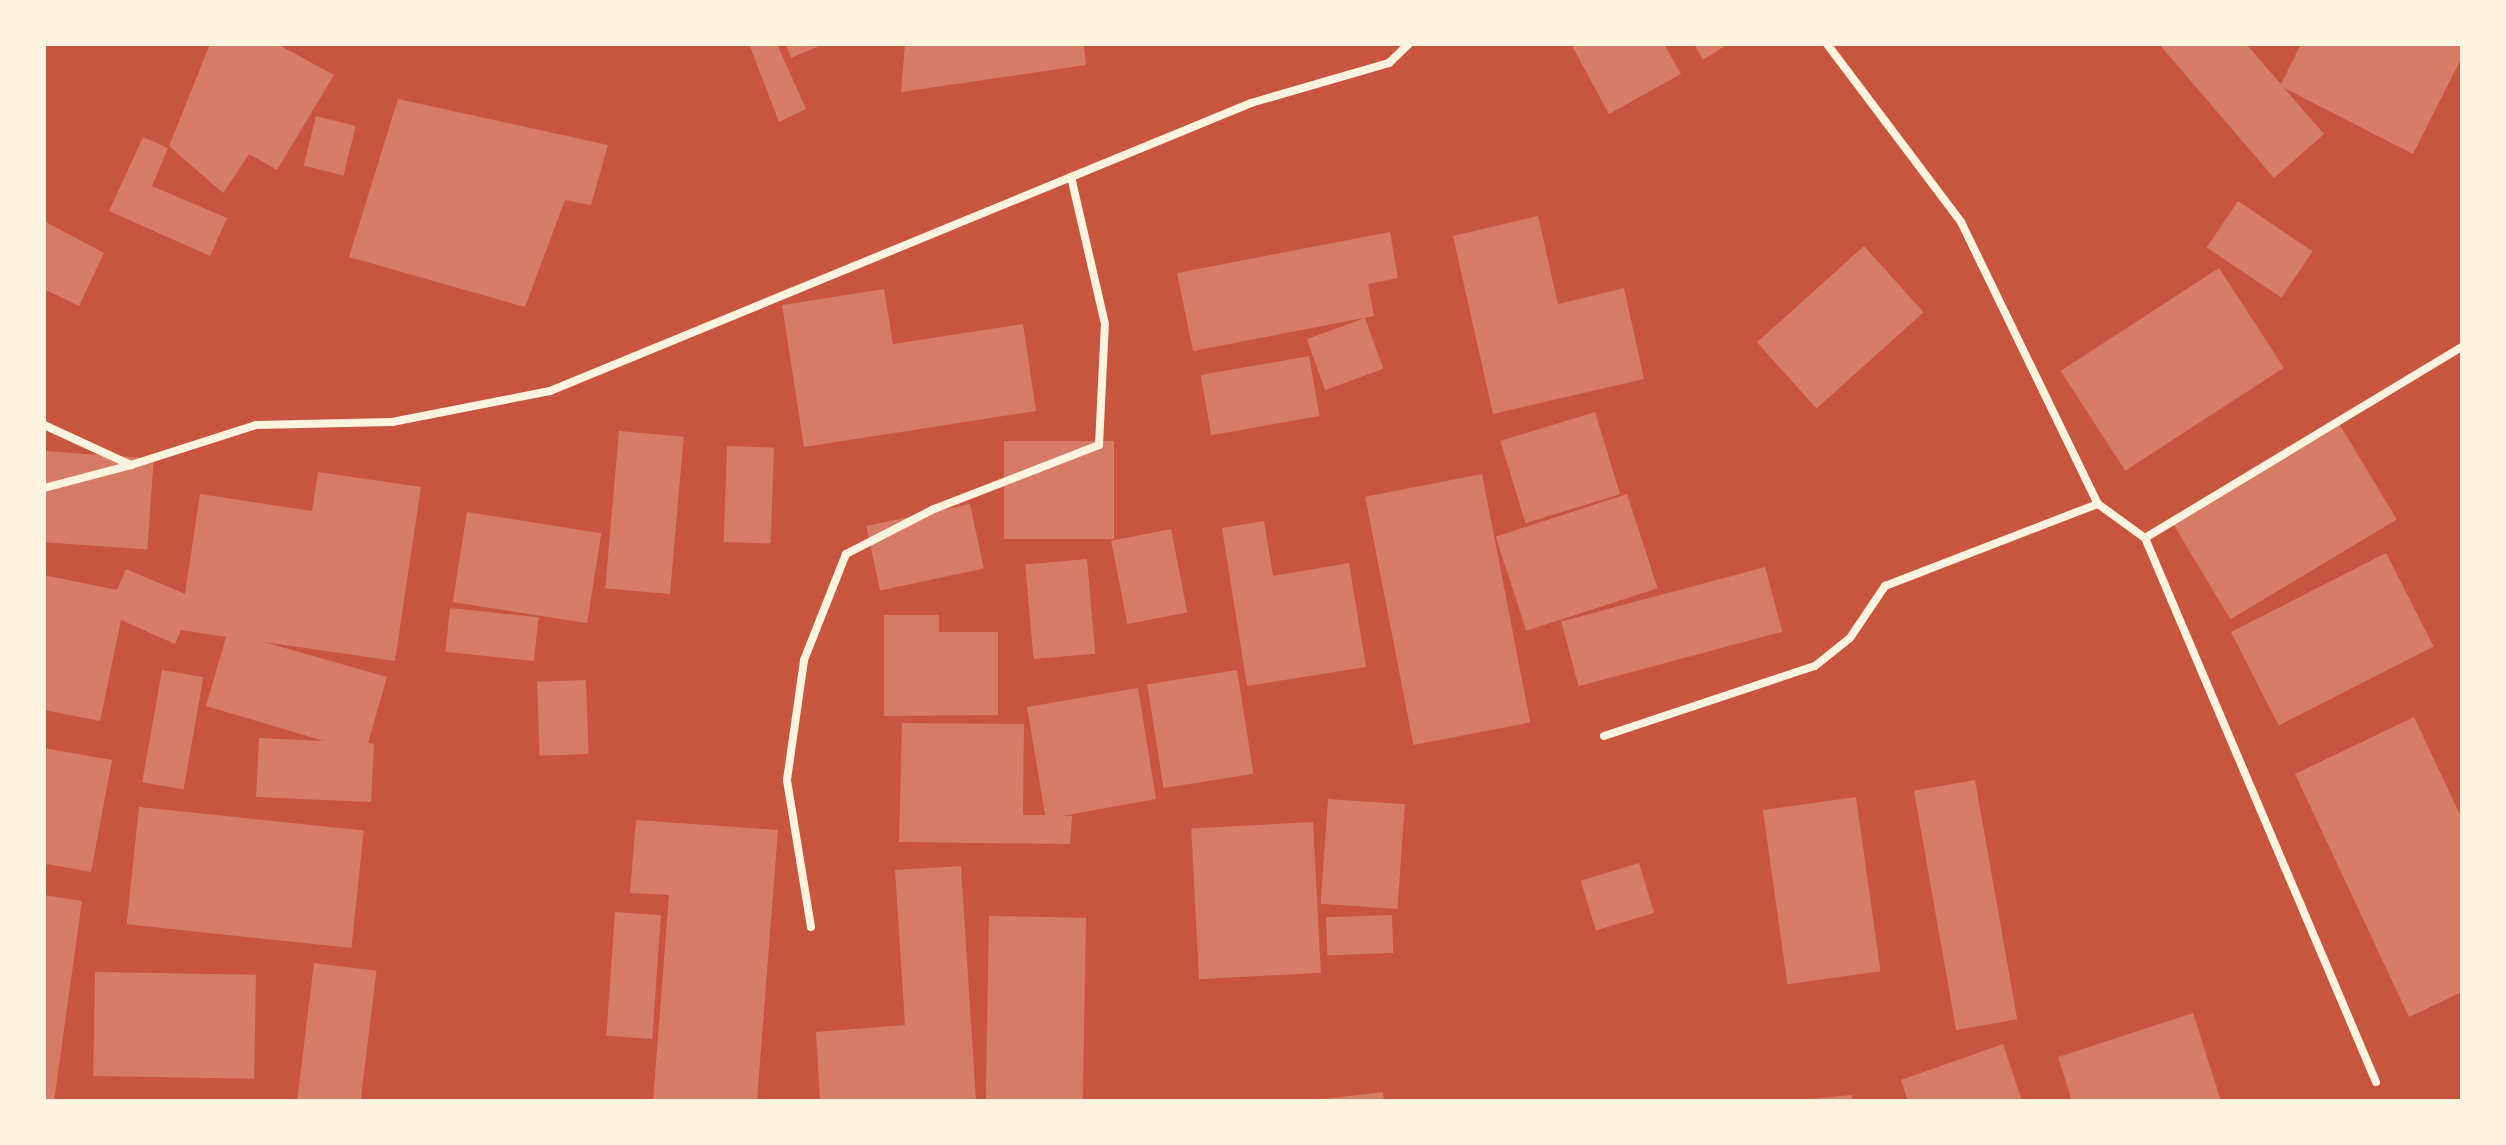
<!DOCTYPE html>
<html>
<head>
<meta charset="utf-8">
<style>
	body { margin:0 }
	#map { position:relative; width:2506px; height:1145px; overflow:hidden; background:#c8553d; font-family:Montserrat,sans-serif }
	div>[style] { position:absolute }
	.building>* { inset:0; background:#d67c66; transform-origin:0 0 }
	.minor>* { height:8px; margin:-4px; padding:0 4px; transform-origin:4px; border-radius:4px; background:#fff3e0 }
	span { translate:-50% -50%; white-space:nowrap; text-align:center; line-height:1.15; -webkit-text-stroke:7px #fff3e0; paint-order:stroke }
	.frame { position:absolute; inset:0; border:46px solid #fff3e0; pointer-events:none }
</style>
</head>
<body>
<div id="map">
	<div class="building">
		<i style="clip-path:polygon(210px 44px,277px 44px,334px 75px,277px 170px,249px 154px,223px 193px,169px 146px)"></i>
		<i style="clip-path:polygon(749px 44px,777px 44px,806px 109px,779px 122px)"></i>
		<i style="clip-path:polygon(786px 44px,824px 44px,791px 58px)"></i>
		<i style="clip-path:polygon(905px 44px,1084px 44px,1086px 65px,901px 92px)"></i>
		<i style="clip-path:polygon(1571px 44px,1664px 44px,1681px 74px,1609px 114px)"></i>
		<i style="clip-path:polygon(1694px 44px,1728px 44px,1703px 60px)"></i>
		<i style="clip-path:polygon(2159px 44px,2246px 44px,2281px 84px,2301px 44px,2462px 44px,2462px 57px,2413px 154px,2284px 88px,2324px 134px,2274px 178px)"></i>
		<i style="clip-path:polygon(398px 99px,608px 145px,591px 205px,565px 200px,525px 307px,349px 257px)"></i>
		<i style="left:316px;top:116px;width:41px;height:51px;rotate:14deg"></i>
		<i style="clip-path:polygon(143px 137px,168px 148px,152px 186px,227px 218px,210px 256px,109px 211px)"></i>
		<i style="left:2238px;top:201px;width:90px;height:56px;rotate:34deg"></i>
		<i style="clip-path:polygon(1538px 216px,1558px 304px,1624px 288px,1644px 379px,1493px 414px,1453px 236px)"></i>
		<i style="clip-path:polygon(44px 221px,104px 253px,79px 306px,44px 289px)"></i>
		<i style="clip-path:polygon(1390px 232px,1398px 278px,1368px 284px,1374px 316px,1193px 351px,1177px 273px)"></i>
		<i style="left:1864px;top:246px;width:89px;height:144px;rotate:48deg"></i>
		<i style="left:2219px;top:268px;width:119px;height:189px;rotate:57deg"></i>
		<i style="clip-path:polygon(884px 289px,893px 344px,1023px 324px,1036px 411px,804px 447px,782px 305px)"></i>
		<i style="left:1365px;top:318px;width:54px;height:62px;rotate:70deg"></i>
		<i style="left:1309px;top:356px;width:61px;height:110px;rotate:80deg"></i>
		<i style="left:1595px;top:412px;width:86px;height:99px;rotate:73deg"></i>
		<i style="left:2337px;top:420px;width:116px;height:194px;rotate:59deg"></i>
		<i style="left:619px;top:431px;width:65px;height:158px;rotate:5deg"></i>
		<i style="left:1114px;top:441px;width:98px;height:110px;rotate:90deg"></i>
		<i style="left:727px;top:446px;width:47px;height:96px;rotate:2deg"></i>
		<i style="left:44px;top:451px;width:110px;height:91px;rotate:4deg"></i>
		<i style="clip-path:polygon(318px 472px,421px 487px,395px 661px,264px 642px,387px 677px,368px 743px,374px 744px,371px 802px,256px 797px,259px 738px,324px 741px,206px 706px,226px 637px,181px 630px,175px 644px,121px 620px,100px 721px,44px 710px,44px 575px,117px 590px,126px 569px,185px 594px,200px 494px,312px 511px)"></i>
		<i style="left:1482px;top:474px;width:253px;height:119px;rotate:79deg"></i>
		<i style="left:1627px;top:494px;width:99px;height:138px;rotate:72deg"></i>
		<i style="left:970px;top:504px;width:66px;height:106px;rotate:78deg"></i>
		<i style="left:467px;top:512px;width:136px;height:91px;rotate:9deg"></i>
		<i style="clip-path:polygon(1264px 521px,1273px 576px,1349px 563px,1366px 667px,1247px 686px,1222px 528px)"></i>
		<i style="left:1171px;top:529px;width:85px;height:61px;rotate:79deg"></i>
		<i style="left:2386px;top:553px;width:105px;height:174px;rotate:63deg"></i>
		<i style="left:1087px;top:559px;width:95px;height:62px;rotate:85deg"></i>
		<i style="left:1765px;top:567px;width:67px;height:211px;rotate:75deg"></i>
		<i style="left:450px;top:608px;width:89px;height:44px;rotate:6deg"></i>
		<i style="clip-path:polygon(884px 615px,939px 615px,939px 632px,998px 632px,998px 715px,884px 716px)"></i>
		<i style="left:162px;top:670px;width:42px;height:114px;rotate:10deg"></i>
		<i style="left:1237px;top:670px;width:105px;height:91px;rotate:81deg"></i>
		<i style="left:586px;top:680px;width:74px;height:49px;rotate:88deg"></i>
		<i style="clip-path:polygon(1138px 688px,1156px 799px,1062px 816px,1072px 816px,1070px 844px,899px 842px,902px 723px,1024px 724px,1023px 815px,1045px 815px,1027px 707px)"></i>
		<i style="clip-path:polygon(2414px 717px,2462px 819px,2462px 992px,2409px 1017px,2295px 774px)"></i>
		<i style="clip-path:polygon(44px 748px,112px 760px,91px 872px,47px 864px,44px 872px)"></i>
		<i style="left:1975px;top:780px;width:243px;height:62px;rotate:80deg"></i>
		<i style="left:1856px;top:797px;width:176px;height:94px;rotate:82deg"></i>
		<i style="left:1328px;top:799px;width:77px;height:105px;rotate:4deg"></i>
		<i style="left:139px;top:807px;width:226px;height:118px;rotate:6deg"></i>
		<i style="clip-path:polygon(636px 820px,778px 830px,757px 1101px,653px 1101px,669px 895px,630px 893px)"></i>
		<i style="left:1313px;top:822px;width:151px;height:122px;rotate:87deg"></i>
		<i style="left:1639px;top:863px;width:52px;height:61px;rotate:73deg"></i>
		<i style="clip-path:polygon(961px 866px,976px 1101px,820px 1101px,816px 1032px,905px 1025px,895px 870px)"></i>
		<i style="clip-path:polygon(44px 895px,82px 901px,54px 1101px,44px 1101px)"></i>
		<i style="left:615px;top:912px;width:46px;height:124px;rotate:4deg"></i>
		<i style="left:1392px;top:915px;width:38px;height:66px;rotate:88deg"></i>
		<i style="left:989px;top:916px;width:97px;height:185px;rotate:1deg"></i>
		<i style="left:314px;top:963px;width:63px;height:139px;rotate:7deg"></i>
		<i style="left:95px;top:972px;width:161px;height:104px;rotate:1deg"></i>
		<i style="clip-path:polygon(2193px 1013px,2221px 1101px,2072px 1101px,2058px 1057px)"></i>
		<i style="clip-path:polygon(2003px 1044px,2022px 1101px,1908px 1101px,1901px 1080px)"></i>
		<i style="clip-path:polygon(1383px 1092px,1384px 1101px,1324px 1101px,1324px 1099px)"></i>
		<i style="clip-path:polygon(1852px 1095px,1852px 1101px,1811px 1101px,1811px 1099px)"></i>
	</div>
	<div class="minor">
		<i style="left:1827px;top:44px;width:223px;rotate:53deg"></i>
		<i style="left:1961px;top:222px;width:314px;rotate:64.1deg"></i>
		<i style="left:2098px;top:504px;width:58px;rotate:35.9deg"></i>
		<i style="left:2145px;top:538px;width:591px;rotate:66.99deg"></i>
		<i style="left:44px;top:425px;width:96px;rotate:24.7deg"></i>
		<i style="left:131px;top:465px;width:131px;rotate:-17.7deg"></i>
		<i style="left:256px;top:425px;width:136px;rotate:-1.3deg"></i>
		<i style="left:392px;top:422px;width:161px;rotate:-11.1deg"></i>
		<i style="left:550px;top:391px;width:758px;rotate:-22.33deg"></i>
		<i style="left:1251px;top:103px;width:144px;rotate:-16.2deg"></i>
		<i style="left:1389px;top:63px;width:28px;rotate:-44deg"></i>
		<i style="left:44px;top:488px;width:90px;rotate:-14.8deg"></i>
		<i style="left:2145px;top:538px;width:370px;rotate:-31.1deg"></i>
		<i style="left:1604px;top:736px;width:222px;rotate:-18.4deg"></i>
		<i style="left:1815px;top:666px;width:45px;rotate:-38.7deg"></i>
		<i style="left:1850px;top:638px;width:63px;rotate:-56.1deg"></i>
		<i style="left:1885px;top:586px;width:228px;rotate:-21.1deg"></i>
		<i style="left:811px;top:927px;width:149px;rotate:-99.3deg"></i>
		<i style="left:787px;top:780px;width:121px;rotate:-81.9deg"></i>
		<i style="left:804px;top:660px;width:114px;rotate:-68.4deg"></i>
		<i style="left:846px;top:554px;width:99px;rotate:-27.1deg"></i>
		<i style="left:934px;top:509px;width:177px;rotate:-21.2deg"></i>
		<i style="left:1099px;top:445px;width:121px;rotate:-87.2deg"></i>
		<i style="left:1105px;top:324px;width:151px;rotate:-103deg"></i>
	</div>
	<div class="frame"></div>
</div>
</body>
</html>
